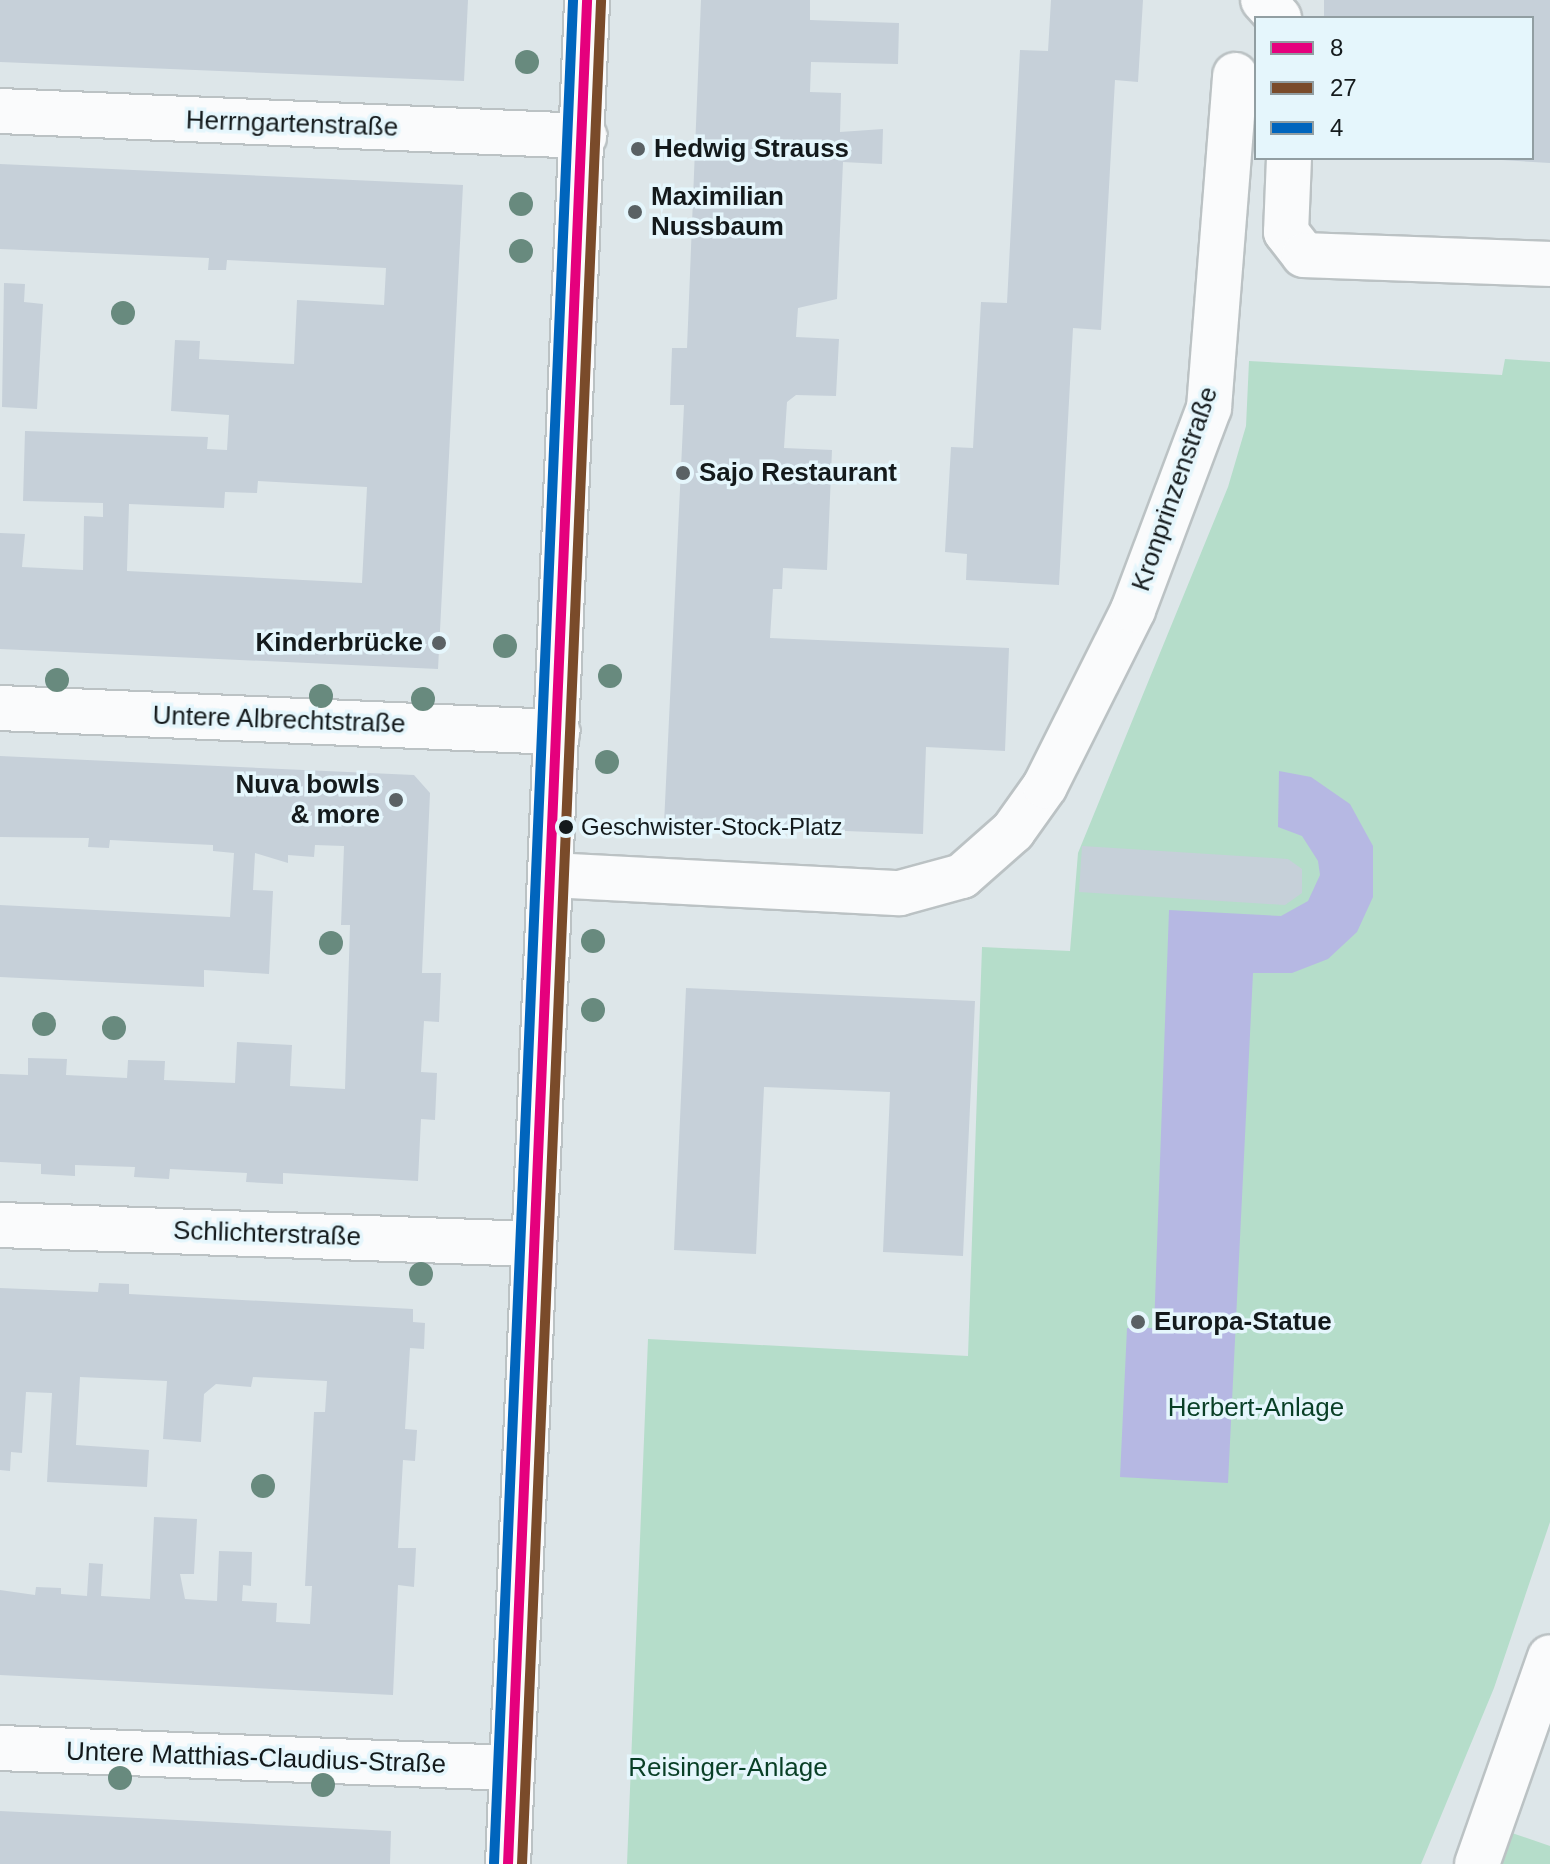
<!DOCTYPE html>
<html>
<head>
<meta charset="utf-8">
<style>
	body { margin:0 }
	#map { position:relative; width:1550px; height:1864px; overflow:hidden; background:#dde6e9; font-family:Arial,sans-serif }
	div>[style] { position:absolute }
	.green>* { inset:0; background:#b5ddca }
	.water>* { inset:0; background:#b6b8e3 }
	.building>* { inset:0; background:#c6d0d9 }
	.roads { filter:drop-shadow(2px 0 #bbc2c4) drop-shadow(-2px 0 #bbc2c4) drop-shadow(0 2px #bbc2c4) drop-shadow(0 -2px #bbc2c4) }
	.minor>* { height:44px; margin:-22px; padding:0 22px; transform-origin:22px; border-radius:22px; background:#fafbfc }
	.bus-1>* { height:10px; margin:-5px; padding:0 5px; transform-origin:5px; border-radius:5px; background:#e5007d }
	.bus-2>* { height:10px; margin:-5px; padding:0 5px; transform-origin:5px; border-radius:5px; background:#7a4b2a }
	.bus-3>* { height:10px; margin:-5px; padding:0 5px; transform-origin:5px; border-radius:5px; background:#0065bd }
	.trees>* { width:24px; height:24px; margin:-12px; border-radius:50%; background:#688a7e }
	.dots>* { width:22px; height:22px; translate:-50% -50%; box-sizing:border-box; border:4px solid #e5f6fc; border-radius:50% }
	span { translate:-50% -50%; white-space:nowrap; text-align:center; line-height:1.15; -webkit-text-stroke:7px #e5f6fc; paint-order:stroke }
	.bus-label { font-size:24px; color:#141a1c }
	.left { translate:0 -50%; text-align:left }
	.street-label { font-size:26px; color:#141a1c }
	.poi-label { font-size:26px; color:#141a1c; font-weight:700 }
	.right { translate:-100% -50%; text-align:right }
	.park-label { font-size:26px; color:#093f26 }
	.legend { position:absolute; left:1254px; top:16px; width:280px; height:144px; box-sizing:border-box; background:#e5f6fc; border:2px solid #919ea2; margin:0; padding:10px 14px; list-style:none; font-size:24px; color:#141a1c }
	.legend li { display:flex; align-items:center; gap:16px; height:40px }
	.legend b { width:40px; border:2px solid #919ea2 }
</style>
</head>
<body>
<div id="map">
	<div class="green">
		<i style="clip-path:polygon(1505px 359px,1550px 362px,1550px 1522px,1494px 1688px,1421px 1864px,627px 1864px,648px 1339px,968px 1356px,982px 947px,1070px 951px,1078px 853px,1228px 487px,1246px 426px,1249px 361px,1502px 375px)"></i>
		<i style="clip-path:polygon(1509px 1832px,1550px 1846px,1550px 1864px,1496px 1864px)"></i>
	</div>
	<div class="water">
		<i style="clip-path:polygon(1279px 771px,1311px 777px,1350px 804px,1373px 846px,1373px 897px,1357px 932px,1328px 959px,1292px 973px,1253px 973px,1228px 1483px,1120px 1477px,1127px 1328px,1154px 1328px,1169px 910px,1281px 916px,1308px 901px,1320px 875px,1318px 861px,1302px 836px,1278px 827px)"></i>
	</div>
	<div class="building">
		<i style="clip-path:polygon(0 0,468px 0,464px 81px,0 62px)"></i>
		<i style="clip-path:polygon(701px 0,810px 0,810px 20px,899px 23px,898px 64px,811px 62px,810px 92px,841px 93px,840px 132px,883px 129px,882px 164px,843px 162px,837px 299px,798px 308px,796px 337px,839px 339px,836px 396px,796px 395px,787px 402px,784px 448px,832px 450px,827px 570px,783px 568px,782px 589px,773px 589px,770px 638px,1009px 648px,1005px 751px,926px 747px,923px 834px,664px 824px,684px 405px,670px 405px,672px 348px,687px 348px)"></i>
		<i style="clip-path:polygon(1051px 0,1143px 0,1138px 82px,1115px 80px,1101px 330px,1073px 328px,1059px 585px,966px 580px,967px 554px,945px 552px,951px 447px,973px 448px,981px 302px,1007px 303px,1020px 50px,1048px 51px)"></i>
		<i style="clip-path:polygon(1324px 0,1550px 0,1550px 163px,1502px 160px,1532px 158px,1532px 18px,1324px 18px)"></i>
		<i style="clip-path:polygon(evenodd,0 164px,463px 185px,438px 669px,0 649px,0 533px,25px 534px,22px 567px,83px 570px,84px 516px,103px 517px,103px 503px,23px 501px,25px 431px,208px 437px,207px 449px,227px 450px,229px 415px,171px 411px,175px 340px,200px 341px,199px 359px,294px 364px,297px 300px,384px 305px,386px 268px,227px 260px,226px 270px,208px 270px,209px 258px,0 249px,0 164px,258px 481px,367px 487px,362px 583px,127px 571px,129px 504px,224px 508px,225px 492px,257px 493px,258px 481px)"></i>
		<i style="clip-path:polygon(4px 283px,25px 284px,24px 302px,43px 304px,37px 409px,2px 407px)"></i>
		<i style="clip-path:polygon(0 756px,414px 775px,430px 793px,422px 973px,441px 973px,439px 1022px,424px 1021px,421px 1072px,437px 1073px,435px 1120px,421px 1119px,418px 1181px,283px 1173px,283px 1184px,246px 1182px,247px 1173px,170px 1169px,169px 1179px,134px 1177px,135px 1167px,75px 1165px,75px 1176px,41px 1174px,41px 1164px,0 1162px,0 1074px,28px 1075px,28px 1058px,67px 1059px,66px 1075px,127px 1078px,128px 1060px,165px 1061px,164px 1080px,235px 1083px,237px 1042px,292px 1045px,290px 1086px,345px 1089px,350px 925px,341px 925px,344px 846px,315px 845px,314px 857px,288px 855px,288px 863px,255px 853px,253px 890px,273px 891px,269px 974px,204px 970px,204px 987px,0 977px,0 905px,230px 917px,234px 853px,213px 851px,213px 845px,110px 840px,109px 848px,88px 847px,89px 838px,0 837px)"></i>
		<i style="clip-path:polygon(1082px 846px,1288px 859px,1302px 869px,1302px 893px,1285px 905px,1079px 892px)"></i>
		<i style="clip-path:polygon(686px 988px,975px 1001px,963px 1256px,883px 1252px,890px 1092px,764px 1087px,756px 1254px,674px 1250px)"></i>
		<i style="clip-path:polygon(99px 1283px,129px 1284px,129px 1294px,413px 1309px,413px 1322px,425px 1323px,424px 1349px,410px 1348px,405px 1429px,417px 1430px,415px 1461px,403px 1460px,398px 1548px,416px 1548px,414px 1587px,398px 1585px,393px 1695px,0 1675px,0 1590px,35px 1595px,36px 1587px,61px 1588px,61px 1594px,87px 1596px,89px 1563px,103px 1564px,101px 1596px,150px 1599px,154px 1517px,197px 1519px,194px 1574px,180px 1574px,185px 1599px,217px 1601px,219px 1551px,252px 1552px,251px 1586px,243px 1585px,242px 1601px,277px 1603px,276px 1622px,310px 1624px,312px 1586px,305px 1586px,314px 1412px,325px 1412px,327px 1381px,253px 1377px,251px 1387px,216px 1384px,204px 1394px,201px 1442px,163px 1439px,167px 1381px,80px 1377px,76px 1445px,149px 1450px,147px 1487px,47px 1482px,52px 1393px,26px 1392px,22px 1453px,11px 1452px,10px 1471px,0 1470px,0 1288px,98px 1292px)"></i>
		<i style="clip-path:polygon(0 1811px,391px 1831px,390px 1864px,0 1864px)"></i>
	</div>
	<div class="roads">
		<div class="minor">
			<i style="left:1263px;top:0;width:24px;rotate:48deg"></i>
			<i style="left:0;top:111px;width:585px;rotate:2.45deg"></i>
			<i style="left:1289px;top:158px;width:74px;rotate:92.3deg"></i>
			<i style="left:1286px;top:232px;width:29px;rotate:52deg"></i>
			<i style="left:1304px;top:255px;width:246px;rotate:2.1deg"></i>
			<i style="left:0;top:708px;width:558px;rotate:2.47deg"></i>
			<i style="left:551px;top:875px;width:349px;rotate:3deg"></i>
			<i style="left:900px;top:893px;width:64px;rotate:-15.3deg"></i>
			<i style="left:962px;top:876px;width:68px;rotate:-41.4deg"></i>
			<i style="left:1013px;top:831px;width:55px;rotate:-54.6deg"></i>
			<i style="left:1045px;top:786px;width:197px;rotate:-63.4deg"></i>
			<i style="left:1133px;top:610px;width:216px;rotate:-69.4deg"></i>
			<i style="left:1209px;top:408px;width:334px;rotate:-85.5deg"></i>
			<i style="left:0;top:1225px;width:534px;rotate:2.04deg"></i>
			<i style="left:0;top:1748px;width:511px;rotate:2.24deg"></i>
			<i style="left:508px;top:1864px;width:1866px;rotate:-87.57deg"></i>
			<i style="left:1477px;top:1864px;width:219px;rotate:-70.6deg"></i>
		</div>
	</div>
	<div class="bus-1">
		<i style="left:508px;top:1864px;width:1866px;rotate:-87.57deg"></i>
	</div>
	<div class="bus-2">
		<i style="left:522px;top:1864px;width:1865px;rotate:-87.57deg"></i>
	</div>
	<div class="bus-3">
		<i style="left:494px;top:1863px;width:1865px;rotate:-87.57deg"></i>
	</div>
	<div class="trees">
		<i style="left:527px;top:62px"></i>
		<i style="left:521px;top:204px"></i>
		<i style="left:521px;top:251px"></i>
		<i style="left:123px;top:313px"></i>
		<i style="left:505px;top:646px"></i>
		<i style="left:610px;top:676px"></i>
		<i style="left:57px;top:680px"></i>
		<i style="left:321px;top:696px"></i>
		<i style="left:423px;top:699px"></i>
		<i style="left:607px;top:762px"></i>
		<i style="left:593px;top:941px"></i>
		<i style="left:331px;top:943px"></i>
		<i style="left:593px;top:1010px"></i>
		<i style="left:44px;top:1024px"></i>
		<i style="left:114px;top:1028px"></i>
		<i style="left:421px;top:1274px"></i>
		<i style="left:263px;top:1486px"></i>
		<i style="left:120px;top:1778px"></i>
		<i style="left:323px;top:1785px"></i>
	</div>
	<div class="dots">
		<i style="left:638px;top:149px;background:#5a6164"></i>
		<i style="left:635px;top:212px;background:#5a6164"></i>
		<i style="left:683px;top:473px;background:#5a6164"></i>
		<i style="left:439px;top:643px;background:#5a6164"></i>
		<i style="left:396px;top:800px;background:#5a6164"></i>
		<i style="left:566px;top:827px;background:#141a1c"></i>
		<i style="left:1138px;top:1322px;background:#5a6164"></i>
	</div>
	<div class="bus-label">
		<span class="left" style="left:581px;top:827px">Geschwister-Stock-Platz</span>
	</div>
	<div class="street-label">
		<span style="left:292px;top:124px;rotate:2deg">Herrngartenstraße</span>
		<span style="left:1175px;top:489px;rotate:-71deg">Kronprinzenstraße</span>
		<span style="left:279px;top:720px;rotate:2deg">Untere Albrechtstraße</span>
		<span style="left:267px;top:1234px;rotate:2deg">Schlichterstraße</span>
		<span style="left:256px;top:1758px;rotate:2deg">Untere Matthias-Claudius-Straße</span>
	</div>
	<div class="poi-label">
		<span class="left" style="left:654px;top:149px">Hedwig Strauss</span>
		<span class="left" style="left:651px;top:212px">Maximilian<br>Nussbaum</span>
		<span class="left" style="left:699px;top:473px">Sajo Restaurant</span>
		<span class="right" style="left:423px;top:643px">Kinderbrücke</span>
		<span class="right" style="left:380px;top:800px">Nuva bowls<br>&amp; more</span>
		<span class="left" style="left:1154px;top:1322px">Europa-Statue</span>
	</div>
	<div class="park-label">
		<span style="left:1256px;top:1408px">Herbert-Anlage</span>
		<span style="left:728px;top:1768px">Reisinger-Anlage</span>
	</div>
	<ul class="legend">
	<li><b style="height:10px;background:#e5007d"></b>8</li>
	<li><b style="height:10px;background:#7a4b2a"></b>27</li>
	<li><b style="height:10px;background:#0065bd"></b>4</li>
	</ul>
</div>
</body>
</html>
